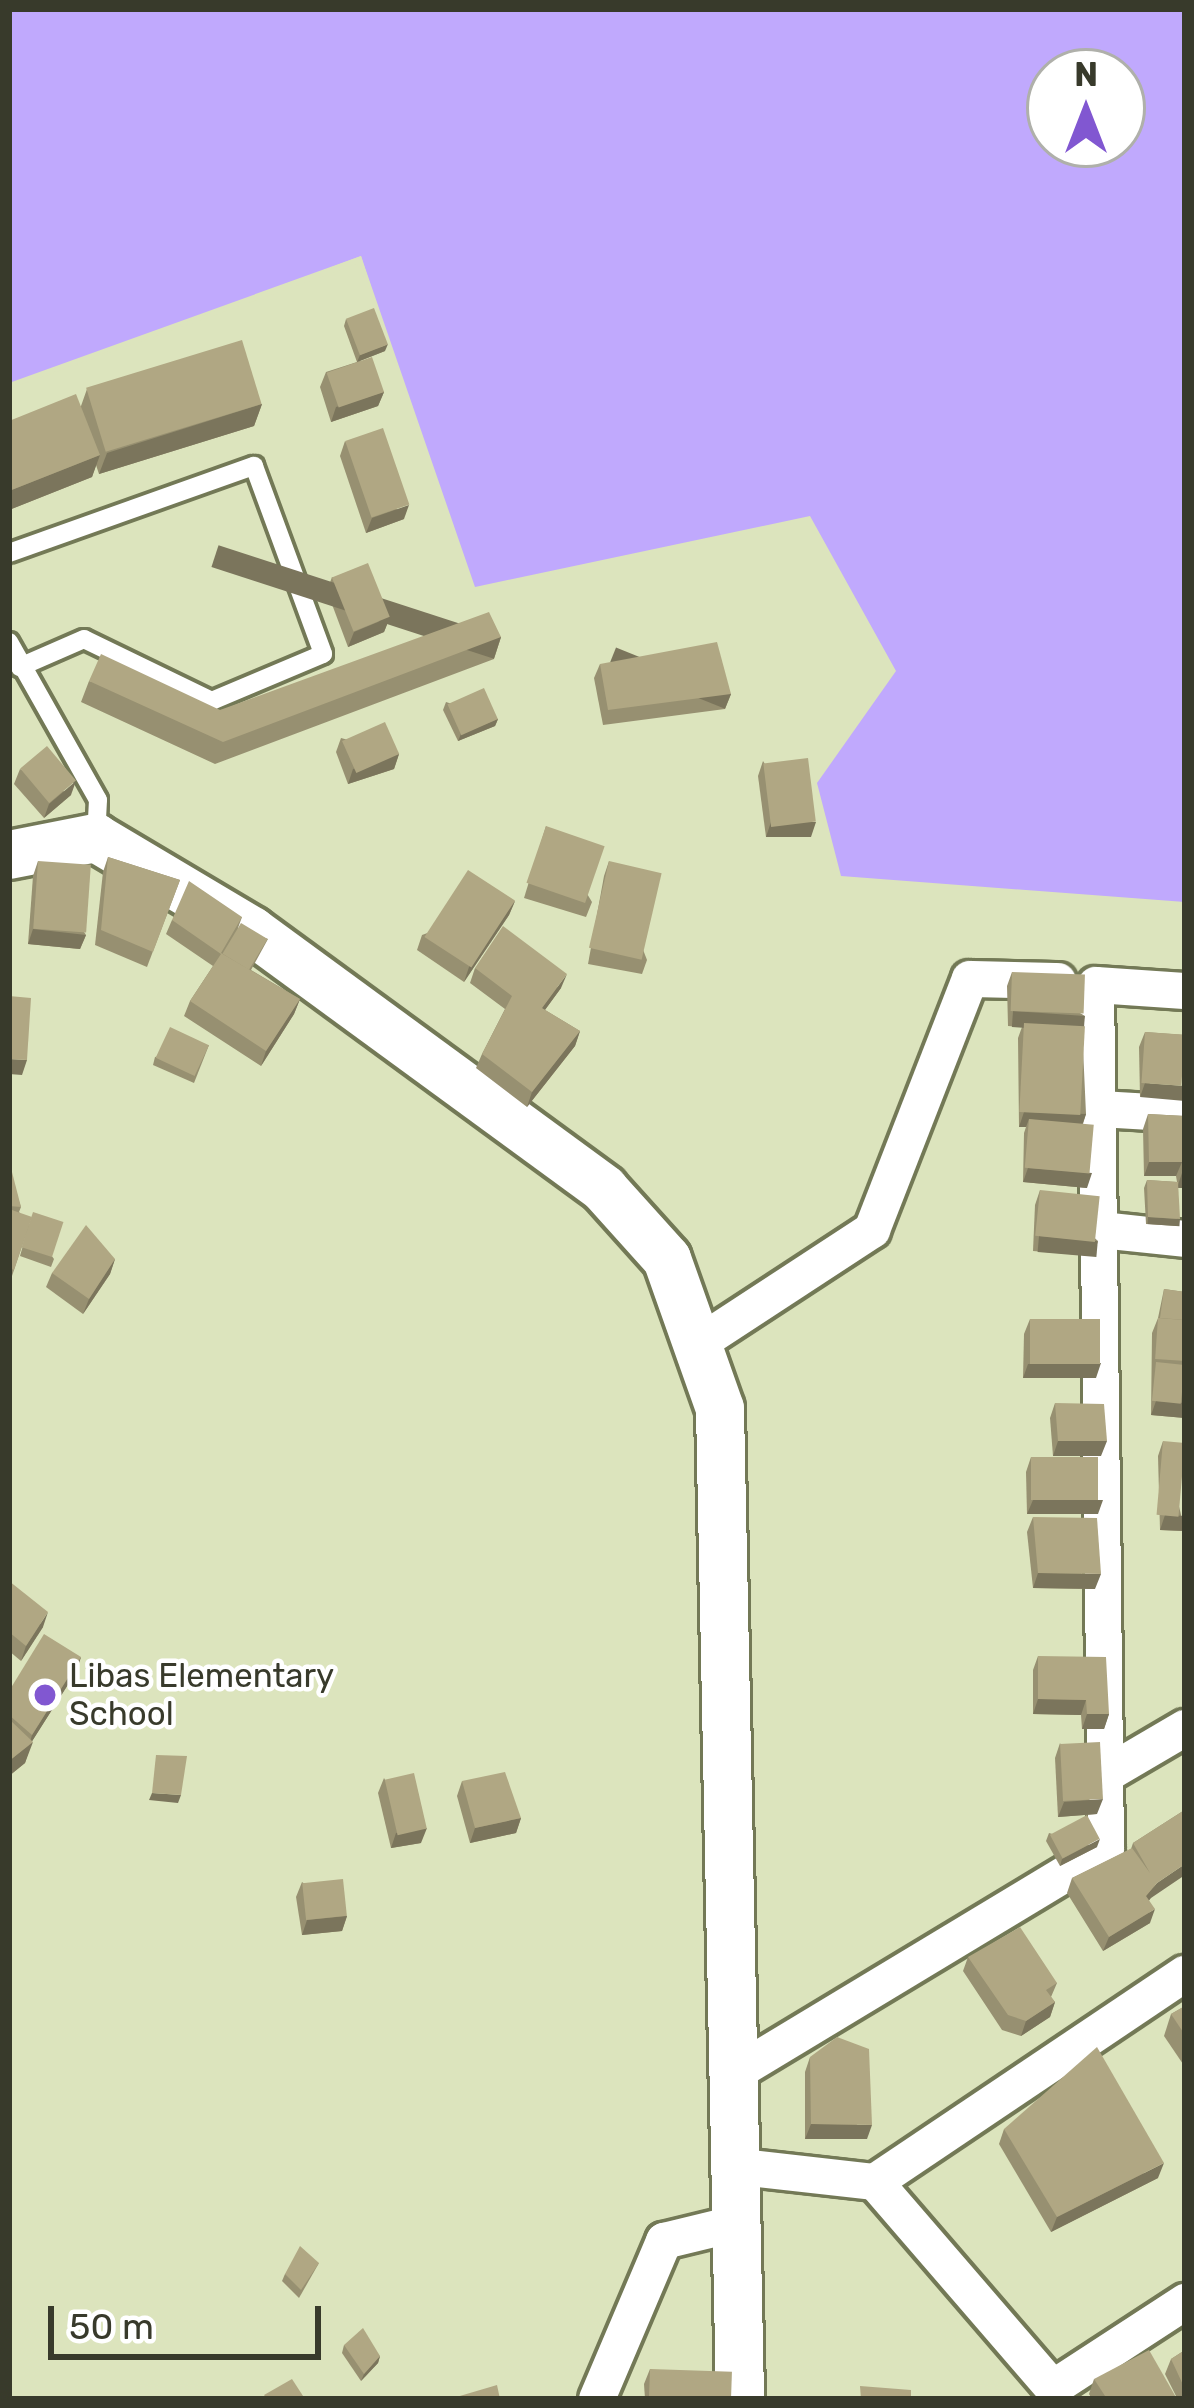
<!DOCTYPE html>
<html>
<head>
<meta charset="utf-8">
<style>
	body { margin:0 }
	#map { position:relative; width:1194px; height:2408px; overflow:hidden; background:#dce4bd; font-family:Rubik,sans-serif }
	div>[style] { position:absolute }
	.water>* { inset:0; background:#c0a9fd }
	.pier>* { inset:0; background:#dce4bd }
	.roads { filter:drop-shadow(3px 0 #737956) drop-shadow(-3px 0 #737956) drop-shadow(0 3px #737956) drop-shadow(0 -3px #737956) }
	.service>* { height:18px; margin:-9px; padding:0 9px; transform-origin:9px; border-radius:9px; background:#fff }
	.minor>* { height:36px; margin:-18px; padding:0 18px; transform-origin:18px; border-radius:18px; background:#fff }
	.tertiary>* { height:48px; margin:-24px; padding:0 24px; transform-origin:24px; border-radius:24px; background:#fff }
	.wall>* { inset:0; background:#979071 }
	.shaded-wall>* { inset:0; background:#7b755c; transform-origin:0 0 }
	.building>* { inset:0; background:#b0a783; transform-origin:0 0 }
	.dots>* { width:33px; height:33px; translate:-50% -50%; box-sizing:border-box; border:6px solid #fff; border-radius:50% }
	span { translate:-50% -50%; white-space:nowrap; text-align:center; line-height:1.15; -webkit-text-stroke:9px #fff; paint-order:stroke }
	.poi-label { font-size:33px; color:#383a2b }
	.left { translate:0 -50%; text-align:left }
	.frame { position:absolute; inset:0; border:12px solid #383a2b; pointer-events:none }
	.north { position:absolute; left:1026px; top:48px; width:120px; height:120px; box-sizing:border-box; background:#fff; border:3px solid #afb0aa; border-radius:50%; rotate:0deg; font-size:33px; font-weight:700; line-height:48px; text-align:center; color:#383a2b }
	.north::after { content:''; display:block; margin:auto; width:42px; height:54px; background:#8157d1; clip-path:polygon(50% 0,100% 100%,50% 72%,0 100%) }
	.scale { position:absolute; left:48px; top:2306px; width:273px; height:54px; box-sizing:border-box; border:6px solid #383a2b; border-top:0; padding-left:15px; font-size:36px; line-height:42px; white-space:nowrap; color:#383a2b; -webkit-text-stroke:9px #fff; paint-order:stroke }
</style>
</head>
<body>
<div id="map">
	<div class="water">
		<i style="clip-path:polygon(evenodd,9px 9px,1185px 9px,1185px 902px,841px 876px,817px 783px,896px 671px,810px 516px,475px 587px,361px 256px,9px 383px,9px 9px,1050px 72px,1122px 72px,1122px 144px,1050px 144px,1050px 72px)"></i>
	</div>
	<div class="pier">
		<i style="clip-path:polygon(361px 256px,377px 306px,357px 264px,9px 389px)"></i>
	</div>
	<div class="roads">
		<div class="service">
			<i style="left:9px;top:553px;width:260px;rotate:-19.6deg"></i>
			<i style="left:254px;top:466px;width:200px;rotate:69.8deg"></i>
			<i style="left:323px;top:654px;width:121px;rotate:157.1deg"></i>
			<i style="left:212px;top:701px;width:142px;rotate:-154.2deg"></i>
			<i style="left:84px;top:639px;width:70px;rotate:156.4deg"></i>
			<i style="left:9px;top:642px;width:181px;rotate:60.6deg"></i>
			<i style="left:98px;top:800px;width:36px;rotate:93deg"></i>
		</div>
		<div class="minor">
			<i style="left:1100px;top:1109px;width:85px;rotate:3.4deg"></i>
			<i style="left:1101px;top:1230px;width:84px;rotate:6.1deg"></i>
			<i style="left:704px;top:1340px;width:201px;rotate:-33.2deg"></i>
			<i style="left:872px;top:1230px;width:269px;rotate:-68.7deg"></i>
			<i style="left:970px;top:979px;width:88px;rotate:1.3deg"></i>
			<i style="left:1110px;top:1772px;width:87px;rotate:-30.4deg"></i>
			<i style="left:735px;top:2073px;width:433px;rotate:-31.1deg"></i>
			<i style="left:1106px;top:1849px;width:864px;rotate:-90.66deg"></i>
			<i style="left:1096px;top:985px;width:89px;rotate:3.9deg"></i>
			<i style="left:741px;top:2167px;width:135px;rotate:6.4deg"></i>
			<i style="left:875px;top:2182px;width:373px;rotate:-33.9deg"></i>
			<i style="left:875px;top:2182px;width:272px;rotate:49.2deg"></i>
			<i style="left:1053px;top:2388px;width:158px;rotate:-33.1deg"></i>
			<i style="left:597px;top:2399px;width:172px;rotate:-67deg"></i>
			<i style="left:664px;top:2241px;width:72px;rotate:-13.7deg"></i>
		</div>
		<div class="tertiary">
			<i style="left:9px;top:855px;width:89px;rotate:-11.1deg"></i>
			<i style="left:96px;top:838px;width:182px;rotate:30.8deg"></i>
			<i style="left:252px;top:931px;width:436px;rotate:36.2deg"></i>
			<i style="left:604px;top:1189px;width:94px;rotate:48deg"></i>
			<i style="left:667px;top:1259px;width:159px;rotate:70.5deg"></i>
			<i style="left:720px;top:1409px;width:990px;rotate:88.84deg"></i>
		</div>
	</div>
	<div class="wall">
		<i style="clip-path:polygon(346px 319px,385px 351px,360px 361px,384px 392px,378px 406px,331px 422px,320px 387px,326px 372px,357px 362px,344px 326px)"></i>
		<i style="clip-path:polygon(87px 389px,262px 404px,254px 426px,99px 474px,96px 465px,92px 477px,9px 510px,9px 421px,81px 406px)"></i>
		<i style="clip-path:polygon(345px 441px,404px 519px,366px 533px,340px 456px)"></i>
		<i style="clip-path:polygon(332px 577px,390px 617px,384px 632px,348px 647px,327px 591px)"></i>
		<i style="clip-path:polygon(501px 637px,494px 659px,215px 764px,81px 702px,89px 681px,220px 710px)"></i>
		<i style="clip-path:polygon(600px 664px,731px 694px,725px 709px,603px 725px,594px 678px)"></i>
		<i style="clip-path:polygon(446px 702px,498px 719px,495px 726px,458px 741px,443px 710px)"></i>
		<i style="clip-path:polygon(341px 738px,399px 754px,394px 769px,348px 784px,336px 752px)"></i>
		<i style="clip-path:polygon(763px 761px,811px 837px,766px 837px,758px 776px)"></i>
		<i style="clip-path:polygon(20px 769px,71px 795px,44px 818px,14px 784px)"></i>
		<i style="clip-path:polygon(546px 826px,592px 902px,586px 917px,524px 898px)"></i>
		<i style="clip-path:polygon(108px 857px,180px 880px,147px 967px,95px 945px,103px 872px)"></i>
		<i style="clip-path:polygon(38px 861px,86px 935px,80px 949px,28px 944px,33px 876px)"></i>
		<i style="clip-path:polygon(609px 861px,647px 960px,642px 974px,588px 964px,604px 876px)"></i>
		<i style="clip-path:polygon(515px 901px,509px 915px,464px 982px,417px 950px,422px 935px)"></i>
		<i style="clip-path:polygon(242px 917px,238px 928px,268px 939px,251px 970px,300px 999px,294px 1014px,261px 1066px,184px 1016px,190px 1001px,213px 966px,166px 934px,172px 920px)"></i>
		<i style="clip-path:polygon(475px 968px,561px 988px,545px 1010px,580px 1031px,575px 1046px,527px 1107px,476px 1068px,482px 1054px,505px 1009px,470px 983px)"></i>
		<i style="clip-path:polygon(1012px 972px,1085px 1016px,1082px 1026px,1086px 1114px,1083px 1124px,1087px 1188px,1023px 1182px,1024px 1133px,1026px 1127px,1019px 1127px,1018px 1038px,1022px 1027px,1008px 1026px,1007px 986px)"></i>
		<i style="clip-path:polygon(1145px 1032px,1185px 1035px,1140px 1097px,1139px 1047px)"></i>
		<i style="clip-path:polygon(209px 1045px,194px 1083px,153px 1065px,155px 1057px)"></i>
		<i style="clip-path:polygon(1148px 1114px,1185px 1116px,1185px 1188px,1178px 1188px,1177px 1226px,1146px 1224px,1144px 1188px,1147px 1180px,1177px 1182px,1176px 1176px,1144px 1176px,1143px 1129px)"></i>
		<i style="clip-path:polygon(9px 1172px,21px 1207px,19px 1212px,54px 1259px,51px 1267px,20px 1256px,28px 1228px,9px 1285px)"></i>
		<i style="clip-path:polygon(1040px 1190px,1098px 1241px,1093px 1256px,1033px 1251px,1035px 1205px)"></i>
		<i style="clip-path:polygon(115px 1259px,110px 1274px,83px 1314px,46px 1287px,52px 1273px)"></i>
		<i style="clip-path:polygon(1164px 1289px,1185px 1292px,1185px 1418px,1151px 1415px,1152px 1333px,1158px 1318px)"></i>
		<i style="clip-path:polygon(1030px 1319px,1096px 1378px,1023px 1378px,1024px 1334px)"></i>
		<i style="clip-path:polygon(1055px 1403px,1101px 1456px,1053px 1456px,1050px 1418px)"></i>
		<i style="clip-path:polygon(1163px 1441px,1185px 1531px,1160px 1530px,1158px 1456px)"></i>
		<i style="clip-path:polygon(1031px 1457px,1098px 1514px,1027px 1514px,1026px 1472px)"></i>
		<i style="clip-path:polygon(1033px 1517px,1095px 1589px,1033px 1588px,1027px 1532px)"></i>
		<i style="clip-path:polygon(9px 1581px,43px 1627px,21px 1661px,9px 1651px)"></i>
		<i style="clip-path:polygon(1038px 1656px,1109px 1714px,1104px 1729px,1082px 1729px,1081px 1715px,1033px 1714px,1033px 1670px)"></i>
		<i style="clip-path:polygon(81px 1657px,76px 1672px,32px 1741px,25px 1763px,9px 1776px,9px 1691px)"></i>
		<i style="clip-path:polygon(1060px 1743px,1097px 1814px,1058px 1817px,1055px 1758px)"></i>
		<i style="clip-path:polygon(384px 1778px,421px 1843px,391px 1848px,378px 1793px)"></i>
		<i style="clip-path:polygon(462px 1781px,521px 1818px,516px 1833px,470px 1843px,457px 1796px)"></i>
		<i style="clip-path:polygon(1183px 1811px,1149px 1900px,1150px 1923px,1103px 1951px,1067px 1893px,1072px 1878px,1131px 1849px,1133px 1843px)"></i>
		<i style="clip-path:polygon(1049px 1833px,1097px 1847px,1060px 1866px,1046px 1841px)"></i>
		<i style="clip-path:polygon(302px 1882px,347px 1916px,342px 1931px,302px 1935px,296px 1897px)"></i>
		<i style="clip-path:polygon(968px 1957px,1057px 1983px,1051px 1997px,1055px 2002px,1050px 2017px,1021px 2036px,1002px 2030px,963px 1971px)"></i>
		<i style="clip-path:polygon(1185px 2006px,1185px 2067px,1164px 2036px,1171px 2014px)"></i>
		<i style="clip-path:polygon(810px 2057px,867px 2139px,805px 2139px,805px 2072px)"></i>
		<i style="clip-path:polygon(1004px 2129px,1158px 2178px,1051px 2232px,999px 2144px)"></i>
		<i style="clip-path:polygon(319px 2263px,299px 2298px,282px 2281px,285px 2274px)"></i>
		<i style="clip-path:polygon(344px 2345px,380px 2356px,378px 2363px,361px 2381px,342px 2353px)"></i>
		<i style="clip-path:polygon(1185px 2350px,1185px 2399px,1092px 2399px,1089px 2394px,1094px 2379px,1177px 2398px,1165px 2374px,1171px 2359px)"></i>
		<i style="clip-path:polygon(650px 2369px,733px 2399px,645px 2399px,644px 2384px)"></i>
	</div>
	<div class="shaded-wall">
		<i style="clip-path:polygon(388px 344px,385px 351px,357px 362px,360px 355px)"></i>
		<i style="clip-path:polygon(384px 392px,378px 406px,331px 422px,336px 407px)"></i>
		<i style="clip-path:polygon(262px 404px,254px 426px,99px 474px,107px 453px)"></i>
		<i style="clip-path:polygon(100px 455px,92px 477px,9px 510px,9px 491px)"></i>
		<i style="clip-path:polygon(409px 505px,404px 519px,366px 533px,372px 518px)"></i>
		<i style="clip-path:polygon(390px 617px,384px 632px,348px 647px,354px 632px)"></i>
		<i style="left:501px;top:637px;width:23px;height:297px;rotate:108deg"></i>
		<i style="left:731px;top:694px;width:16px;height:124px;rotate:112deg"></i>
		<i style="clip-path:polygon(498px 719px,495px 726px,458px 741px,461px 734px)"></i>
		<i style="clip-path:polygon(399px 754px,394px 769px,348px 784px,353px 769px)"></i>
		<i style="clip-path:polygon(76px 781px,71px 795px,44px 818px,49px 804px)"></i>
		<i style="clip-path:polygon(771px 822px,816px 822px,811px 837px,766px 837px)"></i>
		<i style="clip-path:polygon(515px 901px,509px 915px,464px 982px,469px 967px)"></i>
		<i style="clip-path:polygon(33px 929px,86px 935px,80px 949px,28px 944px)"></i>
		<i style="clip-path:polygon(567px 974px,561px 988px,536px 1022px,542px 1008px)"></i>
		<i style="clip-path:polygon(300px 999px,294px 1014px,261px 1066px,266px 1051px)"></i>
		<i style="left:1013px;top:1011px;width:72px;height:16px;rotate:4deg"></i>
		<i style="clip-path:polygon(580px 1031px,575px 1046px,527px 1107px,532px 1092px)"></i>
		<i style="clip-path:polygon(9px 1059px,27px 1060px,22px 1075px,9px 1074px)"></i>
		<i style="clip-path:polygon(1145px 1083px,1185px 1086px,1185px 1101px,1140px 1097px)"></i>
		<i style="clip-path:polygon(1024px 1112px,1086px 1114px,1081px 1128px,1029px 1119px,1026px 1127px,1019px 1127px)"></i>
		<i style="clip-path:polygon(1149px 1162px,1182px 1162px,1176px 1176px,1144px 1176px)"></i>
		<i style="clip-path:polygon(1028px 1168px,1092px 1173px,1087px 1188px,1023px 1182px)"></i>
		<i style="clip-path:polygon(1182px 1173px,1185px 1173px,1185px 1188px,1177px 1188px)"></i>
		<i style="left:1148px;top:1217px;width:32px;height:7px;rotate:4deg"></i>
		<i style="left:1039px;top:1236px;width:59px;height:16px;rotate:5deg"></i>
		<i style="clip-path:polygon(115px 1259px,110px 1274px,83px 1314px,89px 1299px)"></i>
		<i style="clip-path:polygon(1101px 1363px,1096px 1378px,1023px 1378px,1028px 1364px)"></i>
		<i style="clip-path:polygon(1156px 1401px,1185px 1403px,1185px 1418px,1151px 1415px)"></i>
		<i style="clip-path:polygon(1058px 1441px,1107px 1441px,1101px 1456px,1053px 1456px)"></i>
		<i style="clip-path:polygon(1033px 1500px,1103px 1500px,1098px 1514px,1027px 1514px)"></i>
		<i style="clip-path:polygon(1165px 1515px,1185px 1516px,1185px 1531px,1160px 1530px)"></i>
		<i style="clip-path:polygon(1038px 1573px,1101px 1574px,1095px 1589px,1033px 1588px)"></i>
		<i style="clip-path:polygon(48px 1612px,43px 1627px,21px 1661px,26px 1646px)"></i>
		<i style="clip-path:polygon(81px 1657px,76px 1672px,31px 1743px,33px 1742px,25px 1763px,9px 1776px,9px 1761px,29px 1745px,32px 1735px)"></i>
		<i style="clip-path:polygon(1038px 1699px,1086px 1700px,1081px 1715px,1033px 1714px)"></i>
		<i style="clip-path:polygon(1087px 1714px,1109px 1714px,1104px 1729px,1082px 1729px)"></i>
		<i style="clip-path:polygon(152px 1793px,181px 1795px,178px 1803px,149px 1800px)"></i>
		<i style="clip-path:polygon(1103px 1799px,1097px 1814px,1058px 1817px,1064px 1802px)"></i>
		<i style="clip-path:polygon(521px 1818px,516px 1833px,470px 1843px,475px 1828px)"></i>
		<i style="clip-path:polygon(427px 1828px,421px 1843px,391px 1848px,396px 1833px)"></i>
		<i style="clip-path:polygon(1100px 1839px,1097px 1847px,1060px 1866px,1062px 1859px)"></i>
		<i style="clip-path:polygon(1185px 1864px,1185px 1875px,1151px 1898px,1141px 1911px,1146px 1896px,1157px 1883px)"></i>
		<i style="clip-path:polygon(1155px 1909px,1150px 1923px,1103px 1951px,1109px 1937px)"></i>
		<i style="clip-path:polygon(347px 1916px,342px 1931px,302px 1935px,307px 1920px)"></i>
		<i style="clip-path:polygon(1055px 2002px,1050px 2017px,1021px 2036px,1026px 2021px)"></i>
		<i style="clip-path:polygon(811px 2124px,872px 2125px,867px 2139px,805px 2139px)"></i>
		<i style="clip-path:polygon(1164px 2163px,1158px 2178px,1051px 2232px,1057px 2217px)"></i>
		<i style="clip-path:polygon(380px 2356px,378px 2363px,361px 2381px,364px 2374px)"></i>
	</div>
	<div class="building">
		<i style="left:374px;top:308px;width:39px;height:30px;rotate:69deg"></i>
		<i style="left:242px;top:340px;width:67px;height:163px;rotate:73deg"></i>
		<i style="left:372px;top:357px;width:37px;height:48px;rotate:71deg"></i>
		<i style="clip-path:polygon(76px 394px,100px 455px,9px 491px,9px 421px)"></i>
		<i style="left:383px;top:428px;width:81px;height:40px;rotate:71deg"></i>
		<i style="left:368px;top:563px;width:58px;height:39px;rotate:68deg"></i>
		<i style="clip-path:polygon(489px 612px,501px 637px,223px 742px,89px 681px,101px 654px,220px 710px)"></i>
		<i style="clip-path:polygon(717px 642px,731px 694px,608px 710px,600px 664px)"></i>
		<i style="left:484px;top:688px;width:34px;height:40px;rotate:66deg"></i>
		<i style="left:385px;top:722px;width:35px;height:47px;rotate:66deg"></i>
		<i style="left:47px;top:746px;width:45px;height:35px;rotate:50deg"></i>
		<i style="left:808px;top:758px;width:64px;height:45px;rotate:83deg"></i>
		<i style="left:546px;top:826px;width:62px;height:60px;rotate:19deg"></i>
		<i style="clip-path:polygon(108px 857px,180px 880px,153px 952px,101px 930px)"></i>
		<i style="left:38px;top:861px;width:53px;height:68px;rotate:4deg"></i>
		<i style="left:609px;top:861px;width:54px;height:89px;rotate:13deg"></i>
		<i style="left:468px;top:870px;width:56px;height:80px;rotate:33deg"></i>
		<i style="clip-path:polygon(189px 881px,242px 917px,221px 953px,300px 999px,266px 1051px,190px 1001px,221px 954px,172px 920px)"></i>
		<i style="left:241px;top:923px;width:31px;height:36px;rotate:31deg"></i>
		<i style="clip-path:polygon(503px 926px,567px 974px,542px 1008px,580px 1031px,532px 1092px,482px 1054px,512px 996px,475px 968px)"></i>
		<i style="left:1012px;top:972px;width:73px;height:39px;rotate:2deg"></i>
		<i style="clip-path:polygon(9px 996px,31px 998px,27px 1060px,9px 1059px)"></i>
		<i style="left:1024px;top:1023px;width:61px;height:89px;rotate:3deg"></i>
		<i style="left:170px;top:1027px;width:43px;height:34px;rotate:25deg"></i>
		<i style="left:1145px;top:1032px;width:40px;height:51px;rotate:4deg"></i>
		<i style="clip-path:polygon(1148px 1114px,1185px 1116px,1185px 1173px,1182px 1173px,1182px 1162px,1149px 1162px)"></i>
		<i style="left:1029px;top:1119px;width:65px;height:49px;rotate:5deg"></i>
		<i style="clip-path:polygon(9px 1172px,12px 1172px,21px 1207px,9px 1206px)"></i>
		<i style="clip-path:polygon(1147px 1180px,1178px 1182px,1180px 1219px,1148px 1217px)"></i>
		<i style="left:1040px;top:1190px;width:60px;height:46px;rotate:6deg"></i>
		<i style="clip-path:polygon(9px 1209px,32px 1217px,14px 1270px,9px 1268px)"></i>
		<i style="left:33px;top:1212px;width:32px;height:37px;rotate:18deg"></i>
		<i style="clip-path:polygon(86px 1225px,115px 1259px,89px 1299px,52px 1273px)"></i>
		<i style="clip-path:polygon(1164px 1289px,1185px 1292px,1185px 1320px,1160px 1318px)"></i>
		<i style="left:1158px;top:1318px;width:27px;height:41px;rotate:4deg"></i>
		<i style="left:1030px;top:1319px;width:70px;height:45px"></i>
		<i style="left:1156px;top:1362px;width:29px;height:39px;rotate:6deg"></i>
		<i style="clip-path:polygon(1055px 1403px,1104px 1404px,1107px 1441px,1058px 1441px)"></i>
		<i style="left:1163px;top:1441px;width:22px;height:74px;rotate:5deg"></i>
		<i style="left:1031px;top:1457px;width:67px;height:43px"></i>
		<i style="clip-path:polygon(1033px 1517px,1097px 1518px,1101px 1574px,1038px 1573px)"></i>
		<i style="clip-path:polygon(9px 1581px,48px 1612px,26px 1646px,9px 1632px)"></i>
		<i style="clip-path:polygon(44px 1634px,81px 1657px,32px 1735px,9px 1715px,9px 1691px)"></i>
		<i style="clip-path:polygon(1038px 1656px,1106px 1657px,1109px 1714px,1087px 1714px,1086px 1700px,1038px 1699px)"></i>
		<i style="clip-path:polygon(9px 1719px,33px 1742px,9px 1761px)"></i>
		<i style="left:1100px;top:1742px;width:57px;height:40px;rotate:87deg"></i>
		<i style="clip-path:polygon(156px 1755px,187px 1756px,181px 1795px,152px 1793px)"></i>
		<i style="clip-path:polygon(505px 1772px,521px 1818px,475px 1828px,462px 1781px)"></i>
		<i style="left:414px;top:1773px;width:57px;height:30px;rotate:77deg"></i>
		<i style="clip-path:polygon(1183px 1811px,1185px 1814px,1185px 1864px,1157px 1883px,1146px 1896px,1155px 1909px,1109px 1937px,1072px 1878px,1132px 1848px,1150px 1873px,1133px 1843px)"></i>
		<i style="left:1087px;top:1815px;width:27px;height:42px;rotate:62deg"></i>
		<i style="left:343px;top:1879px;width:37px;height:41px;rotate:84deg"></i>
		<i style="clip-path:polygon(1020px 1927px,1057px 1983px,1046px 1990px,1055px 2002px,1026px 2021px,1008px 2015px,968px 1957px)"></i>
		<i style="clip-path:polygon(1185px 2006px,1185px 2035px,1171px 2014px)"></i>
		<i style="clip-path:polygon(837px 2037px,869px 2049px,872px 2125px,811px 2124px,810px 2057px)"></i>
		<i style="clip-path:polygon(1097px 2047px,1164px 2163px,1057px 2217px,1004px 2129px)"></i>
		<i style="clip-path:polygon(300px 2246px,319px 2263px,301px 2290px,285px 2274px)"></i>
		<i style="clip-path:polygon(363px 2328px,380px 2356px,364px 2374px,344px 2345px)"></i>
		<i style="clip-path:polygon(1149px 2350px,1177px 2399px,1107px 2399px,1094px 2379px)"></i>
		<i style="clip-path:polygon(1185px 2350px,1185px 2389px,1171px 2359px)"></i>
		<i style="left:650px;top:2369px;width:82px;height:30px;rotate:2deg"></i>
		<i style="clip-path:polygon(292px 2379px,305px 2399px,267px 2399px,264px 2395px)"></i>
		<i style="clip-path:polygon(497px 2385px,500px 2399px,453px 2398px)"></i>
		<i style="clip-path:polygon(860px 2386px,911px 2390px,911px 2399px,861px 2399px)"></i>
	</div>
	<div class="dots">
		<i style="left:45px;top:1695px;background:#8157d1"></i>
	</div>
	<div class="poi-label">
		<span class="left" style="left:69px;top:1695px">Libas Elementary<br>School</span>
	</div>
	<div class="frame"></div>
	<div class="north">N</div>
	<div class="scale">50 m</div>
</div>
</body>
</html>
